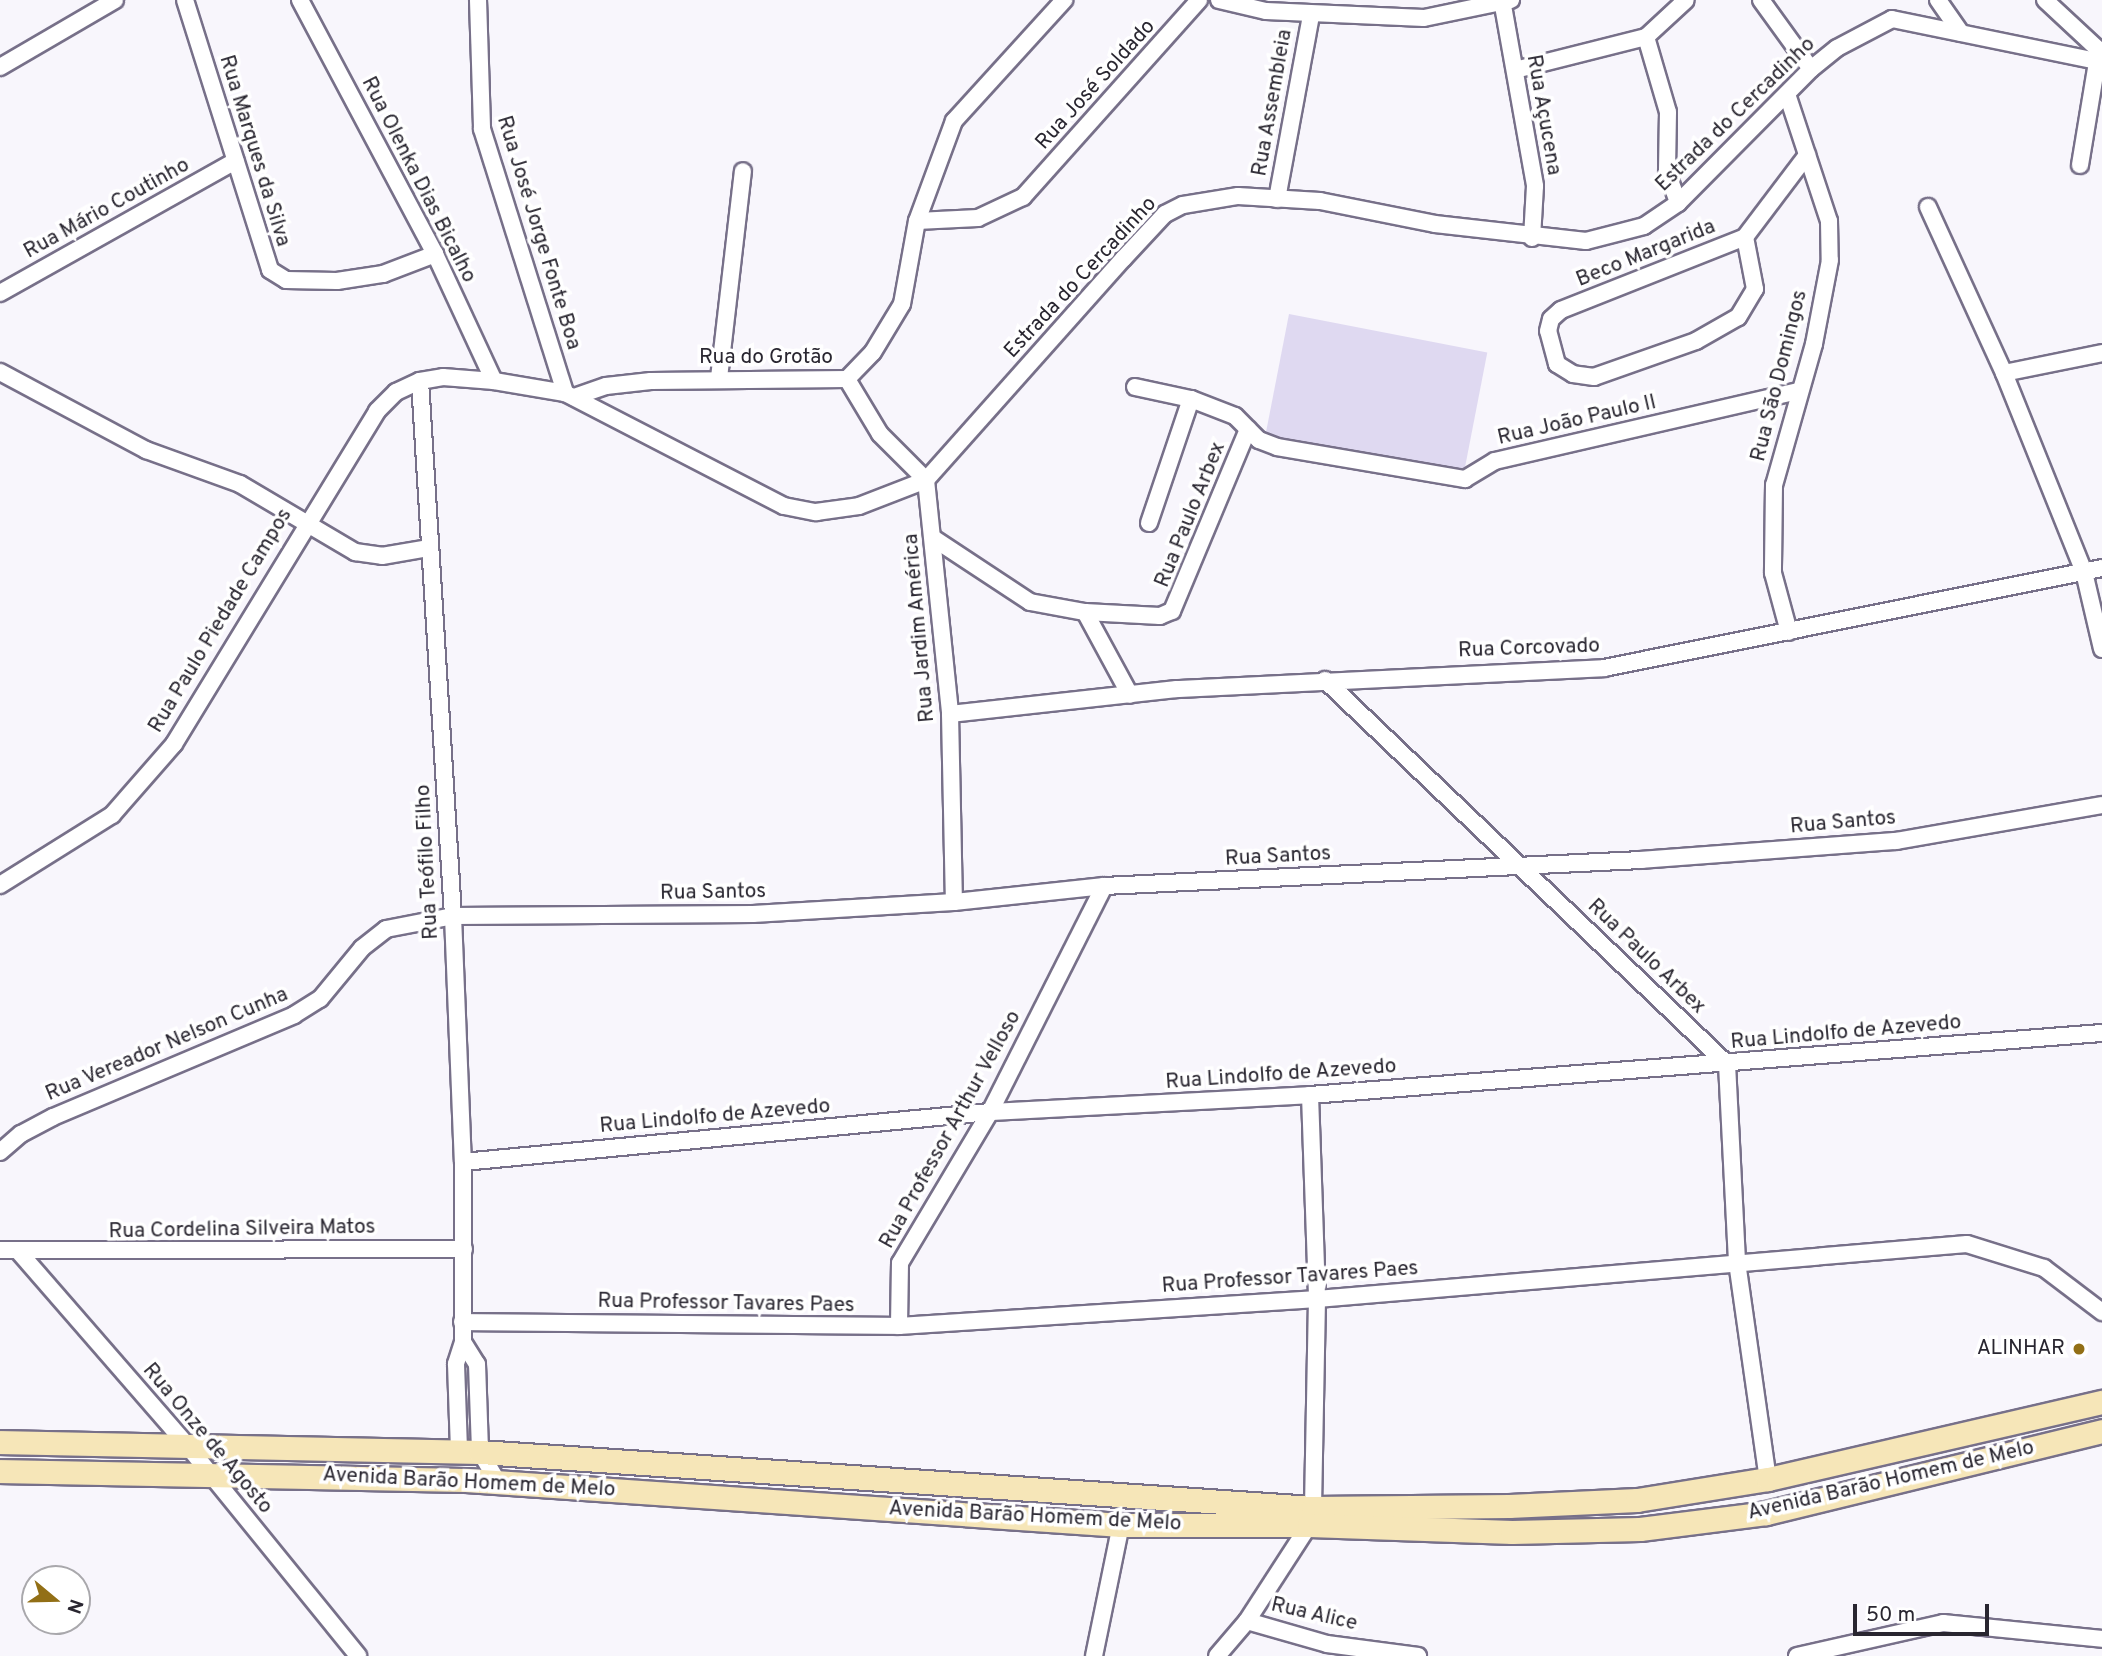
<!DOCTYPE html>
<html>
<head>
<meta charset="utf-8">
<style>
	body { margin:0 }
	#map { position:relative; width:2102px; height:1656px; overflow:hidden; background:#f8f6fc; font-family:Overpass,sans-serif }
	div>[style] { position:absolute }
	.green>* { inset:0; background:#dfd9f1; transform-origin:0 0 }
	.roads { filter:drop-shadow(2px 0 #777089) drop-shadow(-2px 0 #777089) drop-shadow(0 2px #777089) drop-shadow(0 -2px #777089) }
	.street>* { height:16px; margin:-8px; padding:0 8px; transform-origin:8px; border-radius:8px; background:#fff }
	.secondary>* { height:23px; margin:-11.5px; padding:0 11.5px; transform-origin:11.5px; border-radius:11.5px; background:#f6e6b8 }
	.dots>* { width:19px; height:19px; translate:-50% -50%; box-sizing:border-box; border:4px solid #fff; border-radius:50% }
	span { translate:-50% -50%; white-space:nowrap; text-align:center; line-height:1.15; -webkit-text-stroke:7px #fff; paint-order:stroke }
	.street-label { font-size:21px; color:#292630 }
	.poi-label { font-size:21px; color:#292630 }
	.right { translate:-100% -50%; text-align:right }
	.north { position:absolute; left:21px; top:1565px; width:70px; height:70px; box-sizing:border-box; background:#fff; border:2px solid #a9a8ac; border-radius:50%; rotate:109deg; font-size:19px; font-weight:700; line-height:28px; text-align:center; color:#292630 }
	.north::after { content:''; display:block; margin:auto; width:24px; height:32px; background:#926f16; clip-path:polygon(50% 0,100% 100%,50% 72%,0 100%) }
	.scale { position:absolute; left:1853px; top:1604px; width:136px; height:32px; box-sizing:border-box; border:4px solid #292630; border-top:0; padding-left:9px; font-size:21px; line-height:24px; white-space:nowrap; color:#292630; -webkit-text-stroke:5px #fff; paint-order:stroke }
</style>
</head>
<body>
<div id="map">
	<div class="green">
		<i style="left:1289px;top:314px;width:202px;height:130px;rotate:11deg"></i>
	</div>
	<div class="roads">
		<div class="street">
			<i style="left:185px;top:0;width:283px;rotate:72.5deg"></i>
			<i style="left:270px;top:270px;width:19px;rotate:32deg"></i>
			<i style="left:286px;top:280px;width:51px;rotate:1.1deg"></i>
			<i style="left:337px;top:281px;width:47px;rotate:-8.7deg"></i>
			<i style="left:383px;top:274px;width:56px;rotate:-21deg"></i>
			<i style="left:300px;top:0;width:288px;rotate:62deg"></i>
			<i style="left:435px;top:254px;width:140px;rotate:65.1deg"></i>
			<i style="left:478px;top:0;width:129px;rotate:88.2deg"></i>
			<i style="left:482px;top:129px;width:277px;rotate:72.5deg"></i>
			<i style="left:1219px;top:0;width:48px;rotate:13.2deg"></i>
			<i style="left:1266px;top:11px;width:158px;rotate:2.5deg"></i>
			<i style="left:1424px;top:18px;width:89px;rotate:-11.7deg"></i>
			<i style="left:1502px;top:0;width:189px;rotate:79.9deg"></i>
			<i style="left:1535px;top:186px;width:52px;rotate:93.3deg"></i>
			<i style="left:1761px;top:0;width:85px;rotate:54.1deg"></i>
			<i style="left:1938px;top:0;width:40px;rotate:55.1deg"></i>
			<i style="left:2045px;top:0;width:78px;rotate:42.9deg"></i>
			<i style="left:1646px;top:37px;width:78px;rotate:73.7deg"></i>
			<i style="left:1668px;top:112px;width:60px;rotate:91deg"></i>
			<i style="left:1667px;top:172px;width:33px;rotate:70deg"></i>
			<i style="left:0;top:67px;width:133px;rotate:-30.2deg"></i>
			<i style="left:1515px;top:70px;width:135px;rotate:-14.1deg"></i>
			<i style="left:1646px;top:37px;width:54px;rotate:-42.8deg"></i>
			<i style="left:1787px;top:94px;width:134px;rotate:71.7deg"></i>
			<i style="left:1829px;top:221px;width:39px;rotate:89deg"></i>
			<i style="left:1830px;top:260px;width:86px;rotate:100.8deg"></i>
			<i style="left:1814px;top:344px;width:147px;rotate:105.8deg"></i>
			<i style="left:1774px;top:485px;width:88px;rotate:90.7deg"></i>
			<i style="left:1773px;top:573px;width:61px;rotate:74.8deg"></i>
			<i style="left:2080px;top:165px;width:104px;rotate:-80.6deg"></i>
			<i style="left:1277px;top:199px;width:187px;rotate:-79.5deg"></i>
			<i style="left:1928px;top:207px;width:183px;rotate:65.4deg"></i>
			<i style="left:2004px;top:373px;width:214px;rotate:68.1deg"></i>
			<i style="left:2084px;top:572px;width:79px;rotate:76.8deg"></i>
			<i style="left:917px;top:221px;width:61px;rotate:-2.8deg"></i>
			<i style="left:978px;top:218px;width:50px;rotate:-25deg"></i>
			<i style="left:1023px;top:197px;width:264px;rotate:-48.2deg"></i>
			<i style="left:1745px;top:237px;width:53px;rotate:79.1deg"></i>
			<i style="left:1755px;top:289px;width:33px;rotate:121deg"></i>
			<i style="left:1738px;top:317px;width:48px;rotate:150.3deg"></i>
			<i style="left:1696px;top:341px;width:108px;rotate:160.6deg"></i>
			<i style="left:1594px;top:377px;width:21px;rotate:-172deg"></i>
			<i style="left:1573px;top:374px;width:19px;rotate:-148deg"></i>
			<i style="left:1557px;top:364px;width:34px;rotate:-105deg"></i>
			<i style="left:1548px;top:331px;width:12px;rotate:-76deg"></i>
			<i style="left:1551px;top:319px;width:13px;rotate:-42deg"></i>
			<i style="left:1561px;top:310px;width:198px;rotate:-21.6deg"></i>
			<i style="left:1745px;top:237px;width:103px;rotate:-52.9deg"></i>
			<i style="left:0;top:293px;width:270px;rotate:-29.3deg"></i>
			<i style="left:0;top:372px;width:166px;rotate:28.1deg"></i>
			<i style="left:146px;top:450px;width:100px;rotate:19.9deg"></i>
			<i style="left:240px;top:484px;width:134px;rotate:30.6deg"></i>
			<i style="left:355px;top:552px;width:27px;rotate:8deg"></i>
			<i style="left:382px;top:556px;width:48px;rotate:-9.7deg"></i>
			<i style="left:2004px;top:373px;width:100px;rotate:-11.5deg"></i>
			<i style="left:719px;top:378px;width:208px;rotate:-83.4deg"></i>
			<i style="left:847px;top:379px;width:64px;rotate:59deg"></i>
			<i style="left:880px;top:434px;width:65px;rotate:45deg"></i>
			<i style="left:926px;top:480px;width:235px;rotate:84.1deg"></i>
			<i style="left:950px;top:714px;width:188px;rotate:88.8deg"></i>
			<i style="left:420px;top:381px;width:536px;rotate:86.47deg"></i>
			<i style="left:453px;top:916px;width:246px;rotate:87.7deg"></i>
			<i style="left:463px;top:1162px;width:180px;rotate:90deg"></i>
			<i style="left:463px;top:1342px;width:23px;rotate:108deg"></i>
			<i style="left:456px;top:1364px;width:88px;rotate:88deg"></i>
			<i style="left:1135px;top:387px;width:57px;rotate:12.1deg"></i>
			<i style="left:574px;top:397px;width:34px;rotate:-19deg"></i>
			<i style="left:606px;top:386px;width:45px;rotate:-6.3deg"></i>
			<i style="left:651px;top:381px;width:196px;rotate:-0.6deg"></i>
			<i style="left:847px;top:379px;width:37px;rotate:-46deg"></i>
			<i style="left:873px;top:352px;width:56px;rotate:-58.9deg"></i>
			<i style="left:902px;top:304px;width:84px;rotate:-79.8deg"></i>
			<i style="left:917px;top:221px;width:107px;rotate:-69.7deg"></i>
			<i style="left:954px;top:121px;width:164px;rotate:-47.7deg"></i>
			<i style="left:1149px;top:523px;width:131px;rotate:-71.3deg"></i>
			<i style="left:1191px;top:399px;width:47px;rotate:21.1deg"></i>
			<i style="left:1235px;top:416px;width:34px;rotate:45deg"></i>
			<i style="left:1259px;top:440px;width:19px;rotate:21deg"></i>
			<i style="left:1277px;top:447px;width:191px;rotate:9.7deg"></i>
			<i style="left:1465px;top:479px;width:35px;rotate:-31deg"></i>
			<i style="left:1495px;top:461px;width:312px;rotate:-13deg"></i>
			<i style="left:933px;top:538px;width:116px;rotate:33.4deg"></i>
			<i style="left:1030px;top:602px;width:56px;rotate:10.3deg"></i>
			<i style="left:1085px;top:612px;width:94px;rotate:61.5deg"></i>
			<i style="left:1085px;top:612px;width:75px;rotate:3.1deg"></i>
			<i style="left:1160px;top:616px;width:13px;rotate:-23deg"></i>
			<i style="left:1172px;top:611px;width:197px;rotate:-67.3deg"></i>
			<i style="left:1325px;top:680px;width:556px;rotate:43.69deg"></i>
			<i style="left:1727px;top:1064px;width:198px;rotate:87.1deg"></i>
			<i style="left:1737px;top:1262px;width:219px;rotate:81.9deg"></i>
			<i style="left:950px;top:714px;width:228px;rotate:-6.3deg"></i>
			<i style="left:1177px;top:689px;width:428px;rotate:-2.8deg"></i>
			<i style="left:1604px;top:668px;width:508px;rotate:-11.35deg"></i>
			<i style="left:0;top:885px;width:132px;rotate:-32deg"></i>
			<i style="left:112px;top:815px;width:94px;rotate:-48.9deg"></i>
			<i style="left:174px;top:744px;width:390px;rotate:-58.6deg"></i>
			<i style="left:377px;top:411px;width:27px;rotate:-45deg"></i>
			<i style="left:396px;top:392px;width:26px;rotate:-25deg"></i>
			<i style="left:420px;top:381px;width:23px;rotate:-10deg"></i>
			<i style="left:443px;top:377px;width:51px;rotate:4.5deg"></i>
			<i style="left:494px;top:381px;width:72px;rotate:9.6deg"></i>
			<i style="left:565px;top:393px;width:246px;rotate:27.3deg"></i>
			<i style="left:784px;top:506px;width:33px;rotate:11deg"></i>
			<i style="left:816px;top:512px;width:43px;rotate:-7.9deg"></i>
			<i style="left:859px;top:506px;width:72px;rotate:-21.2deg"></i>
			<i style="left:926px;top:480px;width:296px;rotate:-48.3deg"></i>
			<i style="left:1123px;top:259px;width:62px;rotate:-47deg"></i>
			<i style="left:1165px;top:214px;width:20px;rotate:-27deg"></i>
			<i style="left:1183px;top:205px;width:56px;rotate:-9.3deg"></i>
			<i style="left:1238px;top:196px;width:82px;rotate:3.5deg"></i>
			<i style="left:1320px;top:201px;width:117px;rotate:11.3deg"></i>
			<i style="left:1435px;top:224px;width:152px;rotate:6.4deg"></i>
			<i style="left:1586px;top:241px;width:60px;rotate:-14.5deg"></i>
			<i style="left:1644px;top:226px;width:41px;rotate:-34.1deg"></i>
			<i style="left:1678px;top:203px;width:189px;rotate:-45.2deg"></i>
			<i style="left:1811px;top:69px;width:33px;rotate:-39deg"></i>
			<i style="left:1837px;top:48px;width:62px;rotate:-27.8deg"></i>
			<i style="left:1892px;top:19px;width:214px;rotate:11.6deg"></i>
			<i style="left:1310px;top:1095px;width:204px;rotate:88deg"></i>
			<i style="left:1317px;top:1299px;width:209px;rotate:91.1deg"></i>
			<i style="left:0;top:1152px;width:28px;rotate:-41deg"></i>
			<i style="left:21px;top:1134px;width:36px;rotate:-28deg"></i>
			<i style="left:53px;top:1117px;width:262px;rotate:-22.9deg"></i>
			<i style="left:294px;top:1015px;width:31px;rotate:-32deg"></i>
			<i style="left:320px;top:999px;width:66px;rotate:-50.5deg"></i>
			<i style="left:362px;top:948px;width:31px;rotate:-38deg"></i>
			<i style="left:386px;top:929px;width:68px;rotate:-11deg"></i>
			<i style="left:453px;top:916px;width:300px;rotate:-0.4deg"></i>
			<i style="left:753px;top:914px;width:201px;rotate:-3.4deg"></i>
			<i style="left:954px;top:902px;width:151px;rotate:-6.1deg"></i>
			<i style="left:1104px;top:886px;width:538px;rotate:-2.77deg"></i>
			<i style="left:1641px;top:860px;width:256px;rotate:-4.3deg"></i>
			<i style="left:1896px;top:841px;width:209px;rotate:-9.9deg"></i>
			<i style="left:463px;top:1162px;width:529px;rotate:-5.42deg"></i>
			<i style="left:990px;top:1112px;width:320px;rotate:-3deg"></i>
			<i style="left:1310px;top:1095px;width:794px;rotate:-4.48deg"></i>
			<i style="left:0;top:1250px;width:464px;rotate:-0.1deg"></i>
			<i style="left:20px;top:1253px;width:253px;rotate:49deg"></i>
			<i style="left:186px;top:1444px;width:273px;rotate:50.9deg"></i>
			<i style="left:462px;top:1322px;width:437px;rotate:0.5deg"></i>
			<i style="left:899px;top:1326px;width:419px;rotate:-3.7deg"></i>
			<i style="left:1317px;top:1299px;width:652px;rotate:-4.84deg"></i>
			<i style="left:1967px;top:1244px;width:81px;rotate:17.3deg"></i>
			<i style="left:2044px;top:1268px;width:73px;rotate:37.2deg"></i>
			<i style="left:899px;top:1326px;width:63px;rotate:-89.1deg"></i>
			<i style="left:900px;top:1263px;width:176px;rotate:-59.2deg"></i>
			<i style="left:990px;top:1112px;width:253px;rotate:-63.2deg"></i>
			<i style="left:463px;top:1342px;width:26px;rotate:58deg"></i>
			<i style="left:477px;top:1364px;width:88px;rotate:88deg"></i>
			<i style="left:480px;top:1452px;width:35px;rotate:59deg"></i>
			<i style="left:1247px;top:1621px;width:83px;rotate:16deg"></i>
			<i style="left:1327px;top:1644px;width:92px;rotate:7.5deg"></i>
			<i style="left:1094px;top:1656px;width:134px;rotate:-78.4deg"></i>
			<i style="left:1217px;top:1656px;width:46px;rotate:-49.4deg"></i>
			<i style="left:1247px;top:1621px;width:114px;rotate:-57.1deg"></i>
			<i style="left:1797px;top:1656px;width:150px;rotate:-12.7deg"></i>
			<i style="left:1943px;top:1623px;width:160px;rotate:5.7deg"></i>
		</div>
		<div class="secondary">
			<i style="left:0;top:1442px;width:480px;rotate:1.2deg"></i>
			<i style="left:480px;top:1452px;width:835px;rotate:3.85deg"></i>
			<i style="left:1313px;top:1508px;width:196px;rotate:-0.6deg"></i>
			<i style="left:1509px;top:1506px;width:128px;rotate:-2.7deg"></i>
			<i style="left:1637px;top:1500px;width:133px;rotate:-9.1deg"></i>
			<i style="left:1768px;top:1479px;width:343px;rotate:-13deg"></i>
			<i style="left:0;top:1471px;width:466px;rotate:1.1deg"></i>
			<i style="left:466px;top:1480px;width:657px;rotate:3.93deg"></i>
			<i style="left:1121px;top:1525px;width:188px"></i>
			<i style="left:1309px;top:1525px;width:203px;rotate:2deg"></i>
			<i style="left:1512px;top:1532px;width:128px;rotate:-1.3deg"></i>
			<i style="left:1640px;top:1529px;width:127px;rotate:-7.2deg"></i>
			<i style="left:1766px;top:1513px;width:346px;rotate:-13.7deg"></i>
		</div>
	</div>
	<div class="dots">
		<i style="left:2079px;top:1349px;background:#926f16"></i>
	</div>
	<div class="street-label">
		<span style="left:1096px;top:85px;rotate:-48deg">Rua José Soldado</span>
		<span style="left:1273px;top:103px;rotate:-80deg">Rua Assembleia</span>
		<span style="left:1543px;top:115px;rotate:80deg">Rua Açucena</span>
		<span style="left:1736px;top:115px;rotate:-44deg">Estrada do Cercadinho</span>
		<span style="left:254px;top:151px;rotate:73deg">Rua Marques da Silva</span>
		<span style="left:418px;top:180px;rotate:63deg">Rua Olenka Dias Bicalho</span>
		<span style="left:107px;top:209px;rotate:-29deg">Rua Mário Coutinho</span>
		<span style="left:538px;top:233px;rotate:73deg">Rua José Jorge Fonte Boa</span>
		<span style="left:1646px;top:254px;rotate:-22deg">Beco Margarida</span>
		<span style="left:1081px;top:278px;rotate:-47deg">Estrada do Cercadinho</span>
		<span style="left:766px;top:358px">Rua do Grotão</span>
		<span style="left:1780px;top:376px;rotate:-76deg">Rua São Domingos</span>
		<span style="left:1577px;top:421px;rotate:-13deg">Rua João Paulo II</span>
		<span style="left:1191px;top:515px;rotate:-68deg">Rua Paulo Arbex</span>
		<span style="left:221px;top:621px;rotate:-59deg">Rua Paulo Piedade Campos</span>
		<span style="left:920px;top:628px;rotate:-95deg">Rua Jardim América</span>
		<span style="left:1529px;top:649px;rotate:-2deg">Rua Corcovado</span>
		<span style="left:1843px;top:823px;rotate:-5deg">Rua Santos</span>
		<span style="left:1278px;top:857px;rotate:-3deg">Rua Santos</span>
		<span style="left:428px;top:862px;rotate:-93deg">Rua Teófilo Filho</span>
		<span style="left:713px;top:893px;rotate:-1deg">Rua Santos</span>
		<span style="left:1646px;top:957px;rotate:44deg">Rua Paulo Arbex</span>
		<span style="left:1846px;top:1033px;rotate:-5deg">Rua Lindolfo de Azevedo</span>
		<span style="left:167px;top:1045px;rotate:-23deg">Rua Vereador Nelson Cunha</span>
		<span style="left:1281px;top:1075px;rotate:-4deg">Rua Lindolfo de Azevedo</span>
		<span style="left:715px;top:1117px;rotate:-5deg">Rua Lindolfo de Azevedo</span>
		<span style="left:951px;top:1130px;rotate:-61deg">Rua Professor Arthur Velloso</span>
		<span style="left:242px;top:1230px;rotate:-1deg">Rua Cordelina Silveira Matos</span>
		<span style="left:1290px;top:1278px;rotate:-4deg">Rua Professor Tavares Paes</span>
		<span style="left:726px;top:1304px;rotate:1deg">Rua Professor Tavares Paes</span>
		<span style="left:207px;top:1439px;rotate:50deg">Rua Onze de Agosto</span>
		<span style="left:1891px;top:1481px;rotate:-13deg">Avenida Barão Homem de Melo</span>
		<span style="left:469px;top:1483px;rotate:3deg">Avenida Barão Homem de Melo</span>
		<span style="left:1035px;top:1517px;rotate:3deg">Avenida Barão Homem de Melo</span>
		<span style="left:1314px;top:1615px;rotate:13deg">Rua Alice</span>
	</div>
	<div class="poi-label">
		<span class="right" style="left:2065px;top:1349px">ALINHAR</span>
	</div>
	<div class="north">N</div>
	<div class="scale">50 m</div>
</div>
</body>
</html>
